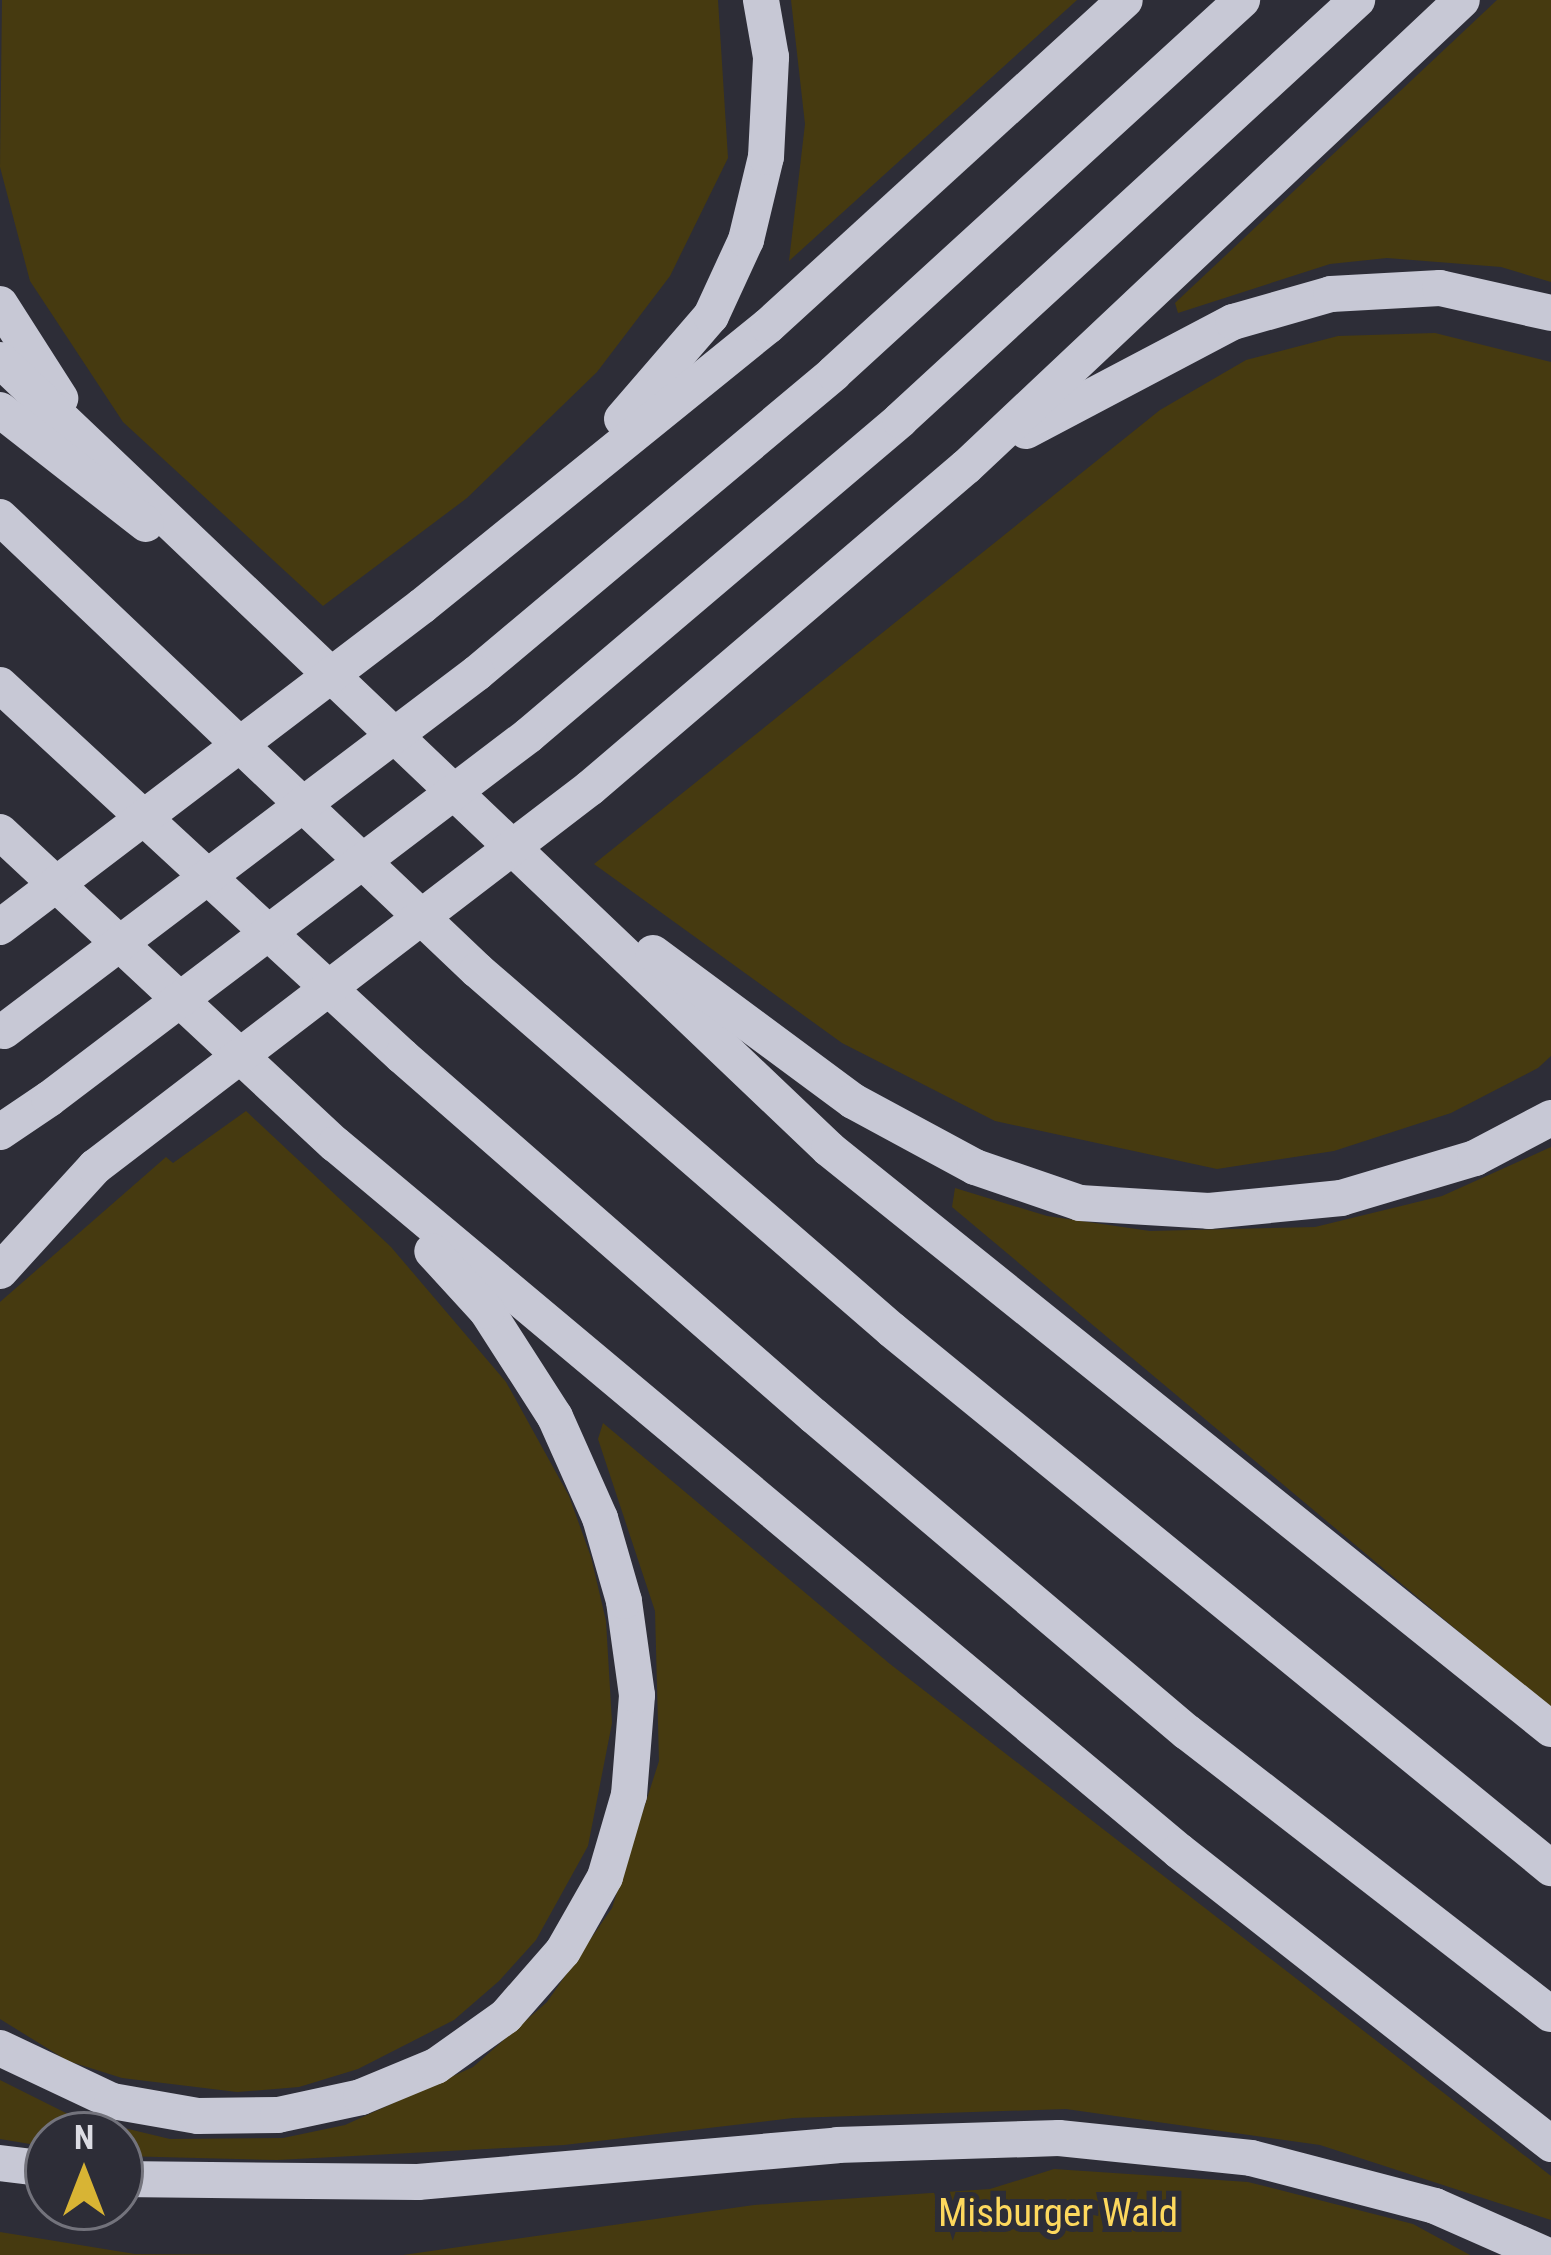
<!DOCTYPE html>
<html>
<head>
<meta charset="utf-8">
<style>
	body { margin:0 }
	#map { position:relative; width:1551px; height:2255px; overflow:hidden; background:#2d2d37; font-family:"Roboto Condensed",sans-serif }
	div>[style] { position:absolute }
	.green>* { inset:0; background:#463a10 }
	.motorway>* { height:36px; margin:-18px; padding:0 18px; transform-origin:18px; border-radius:18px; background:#c7c8d5 }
	.motorway-bridge>* { height:36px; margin:-18px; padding:0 18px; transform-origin:18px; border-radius:18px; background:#c7c8d5 }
	span { translate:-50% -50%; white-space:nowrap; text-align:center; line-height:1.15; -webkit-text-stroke:12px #2d2d37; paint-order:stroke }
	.park-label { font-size:39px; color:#fdd85d }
	.north { position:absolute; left:24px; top:2111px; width:120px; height:120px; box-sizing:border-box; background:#2d2d37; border:3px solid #73737c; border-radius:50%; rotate:0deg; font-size:33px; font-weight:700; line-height:48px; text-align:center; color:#dcdce3 }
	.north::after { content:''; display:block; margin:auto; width:42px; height:54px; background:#d8b434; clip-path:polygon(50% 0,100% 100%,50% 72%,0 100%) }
</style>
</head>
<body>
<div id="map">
	<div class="green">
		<i style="clip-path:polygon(2px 0,718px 0,728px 158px,670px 276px,597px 372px,467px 498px,323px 606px,123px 422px,30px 281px,0 167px)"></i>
		<i style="clip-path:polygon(791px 0,1077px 0,789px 261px,805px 124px)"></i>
		<i style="clip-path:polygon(1497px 0,1551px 0,1551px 282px,1501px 267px,1387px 258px,1330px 264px,1178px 313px,1175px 303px)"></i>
		<i style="clip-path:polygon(1435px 333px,1551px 362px,1551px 1056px,1538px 1068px,1451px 1113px,1334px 1151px,1217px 1169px,995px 1121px,842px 1043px,594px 864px,1160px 410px,1246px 360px,1338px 336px)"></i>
		<i style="clip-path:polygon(246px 1111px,391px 1247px,506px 1382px,569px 1496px,591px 1557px,606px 1621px,612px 1723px,588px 1846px,536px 1940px,499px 1981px,454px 2020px,358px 2069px,299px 2087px,237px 2092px,122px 2078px,68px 2061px,0 2019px,0 1302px,166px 1157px,173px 1163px)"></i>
		<i style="clip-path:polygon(1551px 1147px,1551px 1709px,952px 1207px,955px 1188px,1047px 1216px,1150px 1231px,1315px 1227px,1442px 1196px)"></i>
		<i style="clip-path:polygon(603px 1423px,890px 1664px,1551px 2176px,1551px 2220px,1320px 2145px,1066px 2109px,793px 2118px,564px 2145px,277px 2160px,120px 2156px,120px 2135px,48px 2135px,48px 2147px,0 2139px,0 2080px,70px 2115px,170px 2139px,283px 2138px,345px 2125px,473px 2067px,547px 2002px,612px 1908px,659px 1761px,655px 1611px,598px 1439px)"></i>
		<i style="clip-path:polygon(1054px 2169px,1248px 2182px,1413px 2224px,1470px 2255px,403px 2255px,754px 2205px,990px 2189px)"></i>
		<i style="clip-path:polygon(0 2232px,135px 2254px,308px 2255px,0 2255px)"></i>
	</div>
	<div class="motorway">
		<i style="left:0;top:304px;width:112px;rotate:57.4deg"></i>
		<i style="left:0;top:360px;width:1144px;rotate:43.58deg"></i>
		<i style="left:829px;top:1149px;width:926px;rotate:38.78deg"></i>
		<i style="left:0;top:410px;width:185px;rotate:38deg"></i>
		<i style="left:622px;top:419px;width:136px;rotate:-49.2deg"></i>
		<i style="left:711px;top:316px;width:84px;rotate:-65.3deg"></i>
		<i style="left:746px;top:240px;width:85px;rotate:-76.5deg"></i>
		<i style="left:766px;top:157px;width:100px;rotate:-87.1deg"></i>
		<i style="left:771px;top:57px;width:58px;rotate:-100deg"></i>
		<i style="left:1026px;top:431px;width:234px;rotate:-27.8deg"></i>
		<i style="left:1233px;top:322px;width:102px;rotate:-15.9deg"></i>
		<i style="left:1331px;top:294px;width:109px;rotate:-3.2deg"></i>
		<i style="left:1440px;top:288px;width:114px;rotate:12.7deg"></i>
		<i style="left:0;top:517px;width:658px;rotate:43.52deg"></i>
		<i style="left:477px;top:970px;width:549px;rotate:40.94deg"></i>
		<i style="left:892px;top:1330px;width:851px;rotate:39.23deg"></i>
		<i style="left:422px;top:606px;width:445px;rotate:-39deg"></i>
		<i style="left:768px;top:326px;width:483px;rotate:-42.4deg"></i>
		<i style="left:477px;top:673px;width:466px;rotate:-40deg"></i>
		<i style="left:834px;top:373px;width:553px;rotate:-42.43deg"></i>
		<i style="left:0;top:685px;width:547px;rotate:42.7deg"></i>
		<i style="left:402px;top:1056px;width:547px;rotate:41.15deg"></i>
		<i style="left:814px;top:1416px;width:489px;rotate:40.3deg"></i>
		<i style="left:1187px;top:1732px;width:460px;rotate:37.8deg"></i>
		<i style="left:529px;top:735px;width:487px;rotate:-40.3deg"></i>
		<i style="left:900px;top:420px;width:621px;rotate:-42.58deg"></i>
		<i style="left:590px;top:788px;width:494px;rotate:-40.5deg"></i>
		<i style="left:966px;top:467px;width:681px;rotate:-43.28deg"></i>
		<i style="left:0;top:832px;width:458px;rotate:43deg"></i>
		<i style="left:335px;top:1144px;width:1101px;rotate:39.95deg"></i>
		<i style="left:1179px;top:1851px;width:474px;rotate:38.2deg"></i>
		<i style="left:653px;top:953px;width:249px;rotate:36.5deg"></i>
		<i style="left:853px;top:1101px;width:139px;rotate:28.4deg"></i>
		<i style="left:975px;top:1167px;width:111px;rotate:18.9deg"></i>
		<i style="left:1080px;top:1203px;width:129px;rotate:3.5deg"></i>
		<i style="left:1209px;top:1211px;width:133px;rotate:-5.6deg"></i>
		<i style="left:1341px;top:1198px;width:140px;rotate:-16.6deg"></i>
		<i style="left:1475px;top:1158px;width:86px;rotate:-27.8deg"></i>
		<i style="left:0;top:1132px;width:59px;rotate:-34deg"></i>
		<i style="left:0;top:1271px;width:141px;rotate:-47.6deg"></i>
		<i style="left:0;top:2048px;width:124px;rotate:25.3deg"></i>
		<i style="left:112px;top:2101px;width:87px;rotate:9.9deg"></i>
		<i style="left:198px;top:2116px;width:80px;rotate:-0.7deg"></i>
		<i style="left:278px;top:2115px;width:85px;rotate:-12.2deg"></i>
		<i style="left:361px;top:2097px;width:81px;rotate:-22.5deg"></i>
		<i style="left:436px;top:2066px;width:86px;rotate:-35.5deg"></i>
		<i style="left:506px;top:2016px;width:86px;rotate:-48.8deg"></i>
		<i style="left:563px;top:1951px;width:85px;rotate:-60.4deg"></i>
		<i style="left:605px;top:1877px;width:85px;rotate:-73.7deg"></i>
		<i style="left:629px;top:1795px;width:100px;rotate:-85.4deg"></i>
		<i style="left:637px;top:1695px;width:95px;rotate:-97.9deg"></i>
		<i style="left:624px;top:1601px;width:86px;rotate:-106.1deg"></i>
		<i style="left:600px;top:1518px;width:111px;rotate:-114deg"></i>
		<i style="left:555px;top:1417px;width:126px;rotate:-122.7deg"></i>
		<i style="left:487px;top:1311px;width:81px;rotate:-132.5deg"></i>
		<i style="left:0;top:2163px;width:48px;rotate:7.1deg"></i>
		<i style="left:120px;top:2179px;width:298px;rotate:0.6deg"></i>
		<i style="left:418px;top:2182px;width:421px;rotate:-5deg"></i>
		<i style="left:837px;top:2145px;width:222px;rotate:-1.8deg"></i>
		<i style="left:1059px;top:2138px;width:193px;rotate:5.9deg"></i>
		<i style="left:1251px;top:2158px;width:190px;rotate:14.6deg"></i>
		<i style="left:1435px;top:2206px;width:121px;rotate:23.8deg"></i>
	</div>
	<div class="motorway-bridge">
		<i style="left:0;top:927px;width:530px;rotate:-37.26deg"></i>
		<i style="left:4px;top:1031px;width:593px;rotate:-37.12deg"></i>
		<i style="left:49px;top:1099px;width:602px;rotate:-37.17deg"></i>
		<i style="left:95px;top:1167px;width:623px;rotate:-37.44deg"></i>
	</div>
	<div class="park-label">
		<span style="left:1058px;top:2213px">Misburger Wald</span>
	</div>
	<div class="north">N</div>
</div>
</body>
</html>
